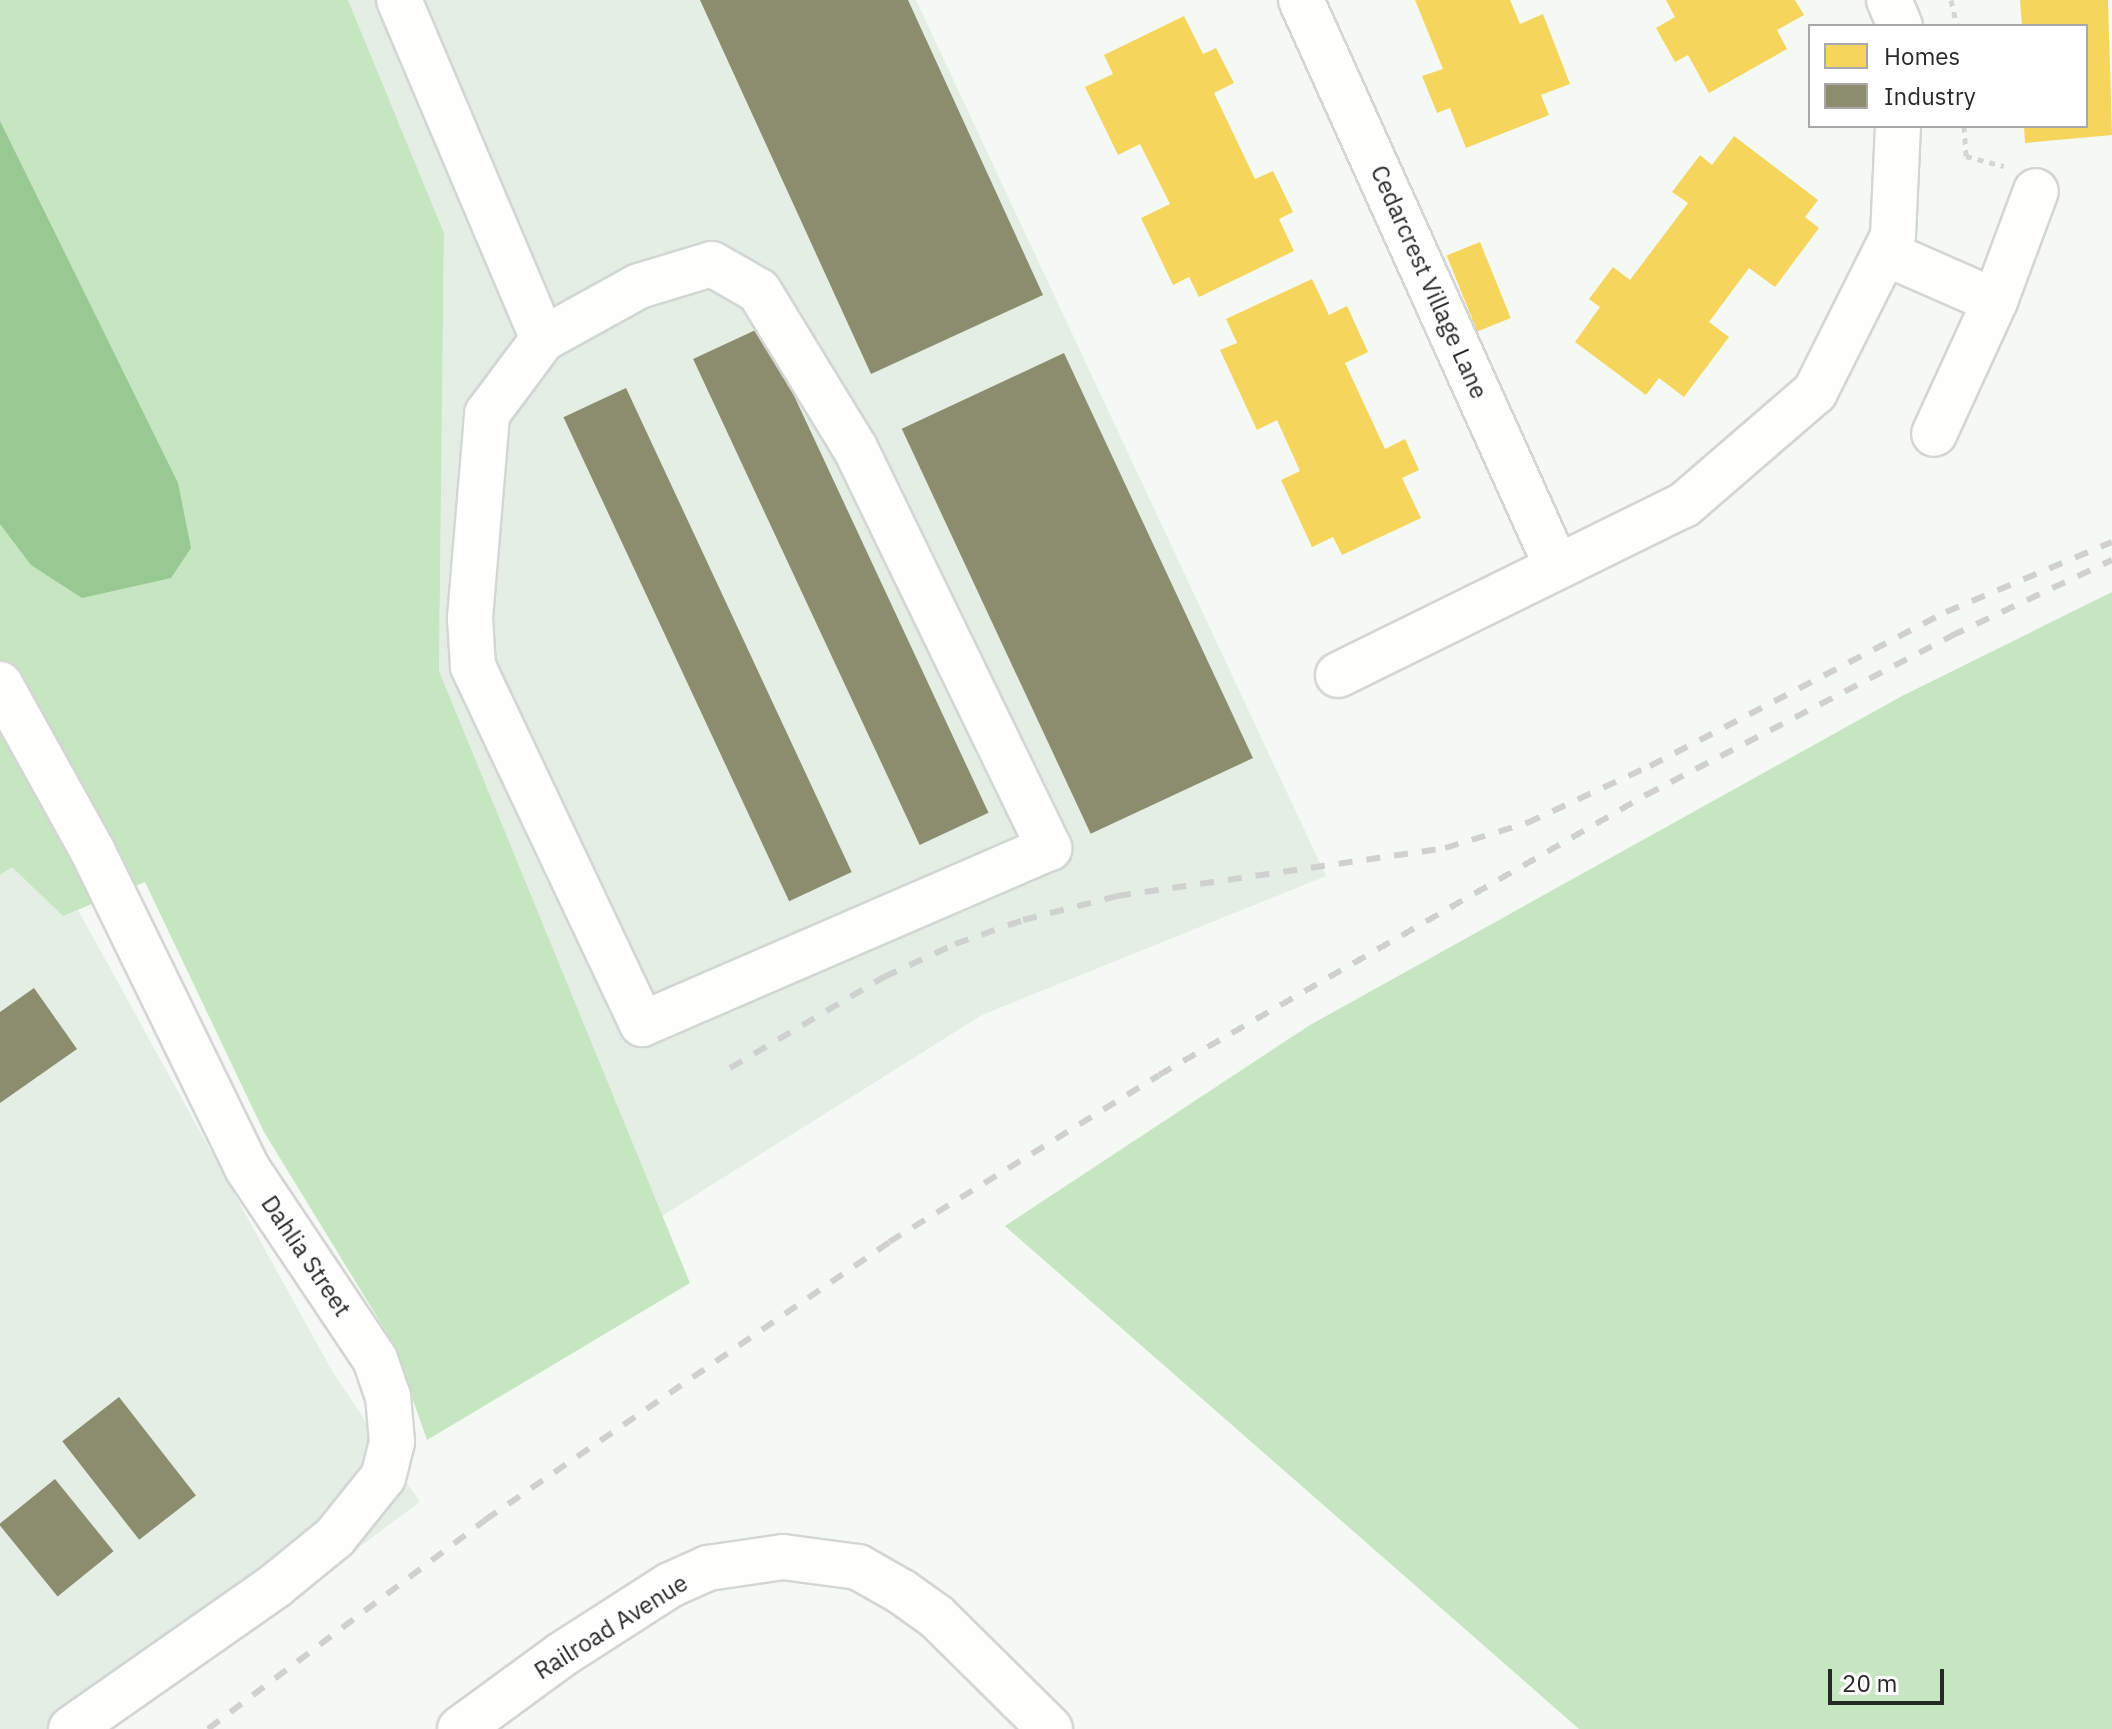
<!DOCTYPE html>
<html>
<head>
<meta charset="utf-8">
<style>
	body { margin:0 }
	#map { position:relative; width:2112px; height:1729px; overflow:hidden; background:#f5f9f4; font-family:"IBM Plex Sans",sans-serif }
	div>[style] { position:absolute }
	.built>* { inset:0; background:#e5eee4 }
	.green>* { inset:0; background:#c5e6c1 }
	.water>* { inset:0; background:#98c992 }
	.homes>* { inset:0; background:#f6d55c; transform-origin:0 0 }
	.industry>* { inset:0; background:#8c8c6e; transform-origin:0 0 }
	.path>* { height:5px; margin-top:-2.5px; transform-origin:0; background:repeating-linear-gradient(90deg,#d5d5d5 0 6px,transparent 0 12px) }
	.roads { filter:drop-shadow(2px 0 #d3d6d2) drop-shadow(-2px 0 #d3d6d2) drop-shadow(0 2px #d3d6d2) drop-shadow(0 -2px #d3d6d2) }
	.minor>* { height:44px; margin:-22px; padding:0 22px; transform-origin:22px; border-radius:22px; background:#fefefd }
	.rail>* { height:6px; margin-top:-3px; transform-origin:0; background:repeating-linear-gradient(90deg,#d0d0cf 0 14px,transparent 0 28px) }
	span { translate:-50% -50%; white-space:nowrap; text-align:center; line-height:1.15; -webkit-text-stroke:8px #fff; paint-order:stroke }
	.street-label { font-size:24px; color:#272927 }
	.legend { position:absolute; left:1808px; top:24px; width:280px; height:104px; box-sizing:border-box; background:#fff; border:2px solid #a9a9a9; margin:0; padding:10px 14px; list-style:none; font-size:24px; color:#272927 }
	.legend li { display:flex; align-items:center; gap:16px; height:40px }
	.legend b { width:40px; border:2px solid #a9a9a9 }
	.scale { position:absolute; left:1828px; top:1669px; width:116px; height:36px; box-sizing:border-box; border:4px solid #272927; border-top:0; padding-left:10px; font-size:24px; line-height:28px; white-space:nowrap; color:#272927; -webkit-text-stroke:6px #fff; paint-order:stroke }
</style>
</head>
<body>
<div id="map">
	<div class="built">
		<i style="clip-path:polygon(348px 0,916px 0,1326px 876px,982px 1015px,659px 1218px,439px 671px,444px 233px)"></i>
		<i style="clip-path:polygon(12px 866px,63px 916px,78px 910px,332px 1371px,420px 1502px,112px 1729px,0 1729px,0 875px)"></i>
	</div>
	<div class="green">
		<i style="clip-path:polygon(0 0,348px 0,444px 233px,439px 671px,690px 1283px,427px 1440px,393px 1343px,264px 1132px,145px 882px,63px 916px,12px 867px,0 875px)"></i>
		<i style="clip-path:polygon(2112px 592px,2112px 1729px,1579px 1729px,1005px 1226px,1310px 1025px,1902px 696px)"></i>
	</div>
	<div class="water">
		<i style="clip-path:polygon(0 121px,178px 483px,191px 548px,171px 578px,82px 598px,31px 565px,0 524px)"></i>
	</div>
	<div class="homes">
		<i style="clip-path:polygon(1415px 0,1510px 0,1520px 24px,1543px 14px,1570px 84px,1541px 95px,1549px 115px,1466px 148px,1450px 108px,1437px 113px,1422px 76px,1443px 69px)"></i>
		<i style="clip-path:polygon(1666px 0,1795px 0,1804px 15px,1777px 30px,1787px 49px,1709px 93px,1688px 55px,1675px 62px,1656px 28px,1675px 17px)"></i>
		<i style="clip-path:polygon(2020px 0,2108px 0,2112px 135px,2025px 143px,2024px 126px,2086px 126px,2086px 26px,2022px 26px)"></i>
		<i style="clip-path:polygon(1184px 16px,1203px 54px,1216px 48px,1234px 83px,1214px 93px,1255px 179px,1273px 171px,1293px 212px,1279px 219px,1294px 251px,1199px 297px,1189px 277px,1173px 285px,1141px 218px,1170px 204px,1140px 144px,1118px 155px,1085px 87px,1113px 74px,1104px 55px)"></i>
		<i style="clip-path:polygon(1734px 136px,1818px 200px,1805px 217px,1819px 228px,1775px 287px,1749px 268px,1709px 322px,1729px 337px,1684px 397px,1659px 378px,1646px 395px,1575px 342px,1600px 307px,1589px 299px,1613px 267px,1630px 280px,1688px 203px,1672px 192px,1700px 155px,1712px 165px)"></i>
		<i style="left:1480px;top:242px;width:82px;height:36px;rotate:68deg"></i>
		<i style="clip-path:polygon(1312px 279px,1329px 315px,1347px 306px,1368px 352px,1345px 363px,1385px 449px,1405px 439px,1419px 470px,1402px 478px,1421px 518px,1342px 555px,1333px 537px,1312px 547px,1281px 480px,1300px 471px,1277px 420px,1257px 430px,1220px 350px,1237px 343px,1226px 319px)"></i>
	</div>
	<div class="industry">
		<i style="clip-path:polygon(700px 0,908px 0,1043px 295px,871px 374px)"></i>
		<i style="left:762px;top:327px;width:536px;height:76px;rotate:65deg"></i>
		<i style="left:1064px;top:353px;width:447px;height:179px;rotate:65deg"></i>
		<i style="left:626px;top:388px;width:534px;height:69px;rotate:65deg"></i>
		<i style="clip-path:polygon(34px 988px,77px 1049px,0 1103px,0 1012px)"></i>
		<i style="left:119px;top:1397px;width:125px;height:72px;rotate:52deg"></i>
		<i style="left:55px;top:1479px;width:93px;height:72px;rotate:51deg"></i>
	</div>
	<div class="path">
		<i style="left:1951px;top:0;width:27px;rotate:77deg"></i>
		<i style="left:1964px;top:126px;width:30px;rotate:86deg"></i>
		<i style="left:1966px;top:156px;width:39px;rotate:15deg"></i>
	</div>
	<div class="roads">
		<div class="minor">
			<i style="left:399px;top:0;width:368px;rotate:67deg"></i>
			<i style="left:1301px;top:0;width:620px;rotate:65.71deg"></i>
			<i style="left:1889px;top:0;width:28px;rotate:67deg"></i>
			<i style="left:1885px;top:253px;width:120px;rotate:23.6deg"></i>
			<i style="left:1995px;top:301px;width:146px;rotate:114.6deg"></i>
			<i style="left:712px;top:264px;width:54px;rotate:29.9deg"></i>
			<i style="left:759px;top:291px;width:184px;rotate:58.6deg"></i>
			<i style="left:855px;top:448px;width:445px;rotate:64.1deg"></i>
			<i style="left:1049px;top:848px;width:443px;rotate:156.6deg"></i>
			<i style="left:642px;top:1024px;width:396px;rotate:-115.3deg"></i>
			<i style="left:473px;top:666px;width:48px;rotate:-93.6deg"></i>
			<i style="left:470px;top:618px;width:205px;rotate:-85.2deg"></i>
			<i style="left:487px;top:414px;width:94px;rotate:-53.3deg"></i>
			<i style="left:543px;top:339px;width:110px;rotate:-28.9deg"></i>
			<i style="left:639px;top:286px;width:76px;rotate:-16.8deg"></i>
			<i style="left:1995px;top:301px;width:117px;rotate:-69.6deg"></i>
			<i style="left:1338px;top:675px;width:386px;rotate:-26.2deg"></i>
			<i style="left:1684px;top:505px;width:173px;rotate:-40.8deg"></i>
			<i style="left:1815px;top:392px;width:174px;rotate:-63.4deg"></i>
			<i style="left:1893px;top:236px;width:110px;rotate:-87.4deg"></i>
			<i style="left:0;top:684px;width:190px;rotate:61deg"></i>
			<i style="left:92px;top:850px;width:354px;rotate:64deg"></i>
			<i style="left:247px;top:1168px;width:230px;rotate:56.2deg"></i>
			<i style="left:375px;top:1359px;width:39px;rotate:71deg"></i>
			<i style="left:388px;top:1396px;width:46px;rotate:85deg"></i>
			<i style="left:392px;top:1442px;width:36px;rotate:104deg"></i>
			<i style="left:383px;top:1477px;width:77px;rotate:128.7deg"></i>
			<i style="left:335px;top:1537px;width:77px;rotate:140.8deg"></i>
			<i style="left:275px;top:1586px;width:249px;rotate:145deg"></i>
			<i style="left:460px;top:1729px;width:125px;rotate:-36.2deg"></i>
			<i style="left:561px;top:1655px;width:130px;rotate:-32.7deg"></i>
			<i style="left:670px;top:1585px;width:42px;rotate:-24.1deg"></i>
			<i style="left:708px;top:1568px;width:76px;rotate:-8.3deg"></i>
			<i style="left:783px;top:1557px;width:76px;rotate:7.6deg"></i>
			<i style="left:858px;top:1567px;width:51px;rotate:29.6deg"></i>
			<i style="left:902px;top:1592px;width:43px;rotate:35.5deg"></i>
			<i style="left:937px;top:1617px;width:159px;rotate:44.7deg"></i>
		</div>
	</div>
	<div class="rail">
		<i style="left:730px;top:1068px;width:179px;rotate:-30.6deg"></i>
		<i style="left:884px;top:977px;width:78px;rotate:-24.9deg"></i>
		<i style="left:955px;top:944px;width:72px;rotate:-19.4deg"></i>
		<i style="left:1023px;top:920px;width:97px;rotate:-14.3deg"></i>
		<i style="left:1117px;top:896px;width:331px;rotate:-8.3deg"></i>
		<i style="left:1445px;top:848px;width:86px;rotate:-17deg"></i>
		<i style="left:1527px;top:823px;width:136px;rotate:-24.9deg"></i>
		<i style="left:1650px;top:766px;width:334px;rotate:-27.5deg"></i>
		<i style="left:1946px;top:612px;width:180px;rotate:-22.9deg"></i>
		<i style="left:208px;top:1729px;width:347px;rotate:-37deg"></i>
		<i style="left:485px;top:1520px;width:490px;rotate:-34.5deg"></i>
		<i style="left:889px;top:1242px;width:317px;rotate:-31.7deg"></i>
		<i style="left:1159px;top:1075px;width:562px;rotate:-29.9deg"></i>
		<i style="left:1646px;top:795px;width:344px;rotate:-27.5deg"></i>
		<i style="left:1951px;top:636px;width:178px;rotate:-25.3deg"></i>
	</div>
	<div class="street-label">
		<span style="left:1429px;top:282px;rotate:66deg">Cedarcrest Village Lane</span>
		<span style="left:306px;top:1256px;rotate:56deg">Dahlia Street</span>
		<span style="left:611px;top:1627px;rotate:-32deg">Railroad Avenue</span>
	</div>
	<ul class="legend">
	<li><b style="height:22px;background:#f6d55c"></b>Homes</li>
	<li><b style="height:22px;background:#8c8c6e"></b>Industry</li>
	</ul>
	<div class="scale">20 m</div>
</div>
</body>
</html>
